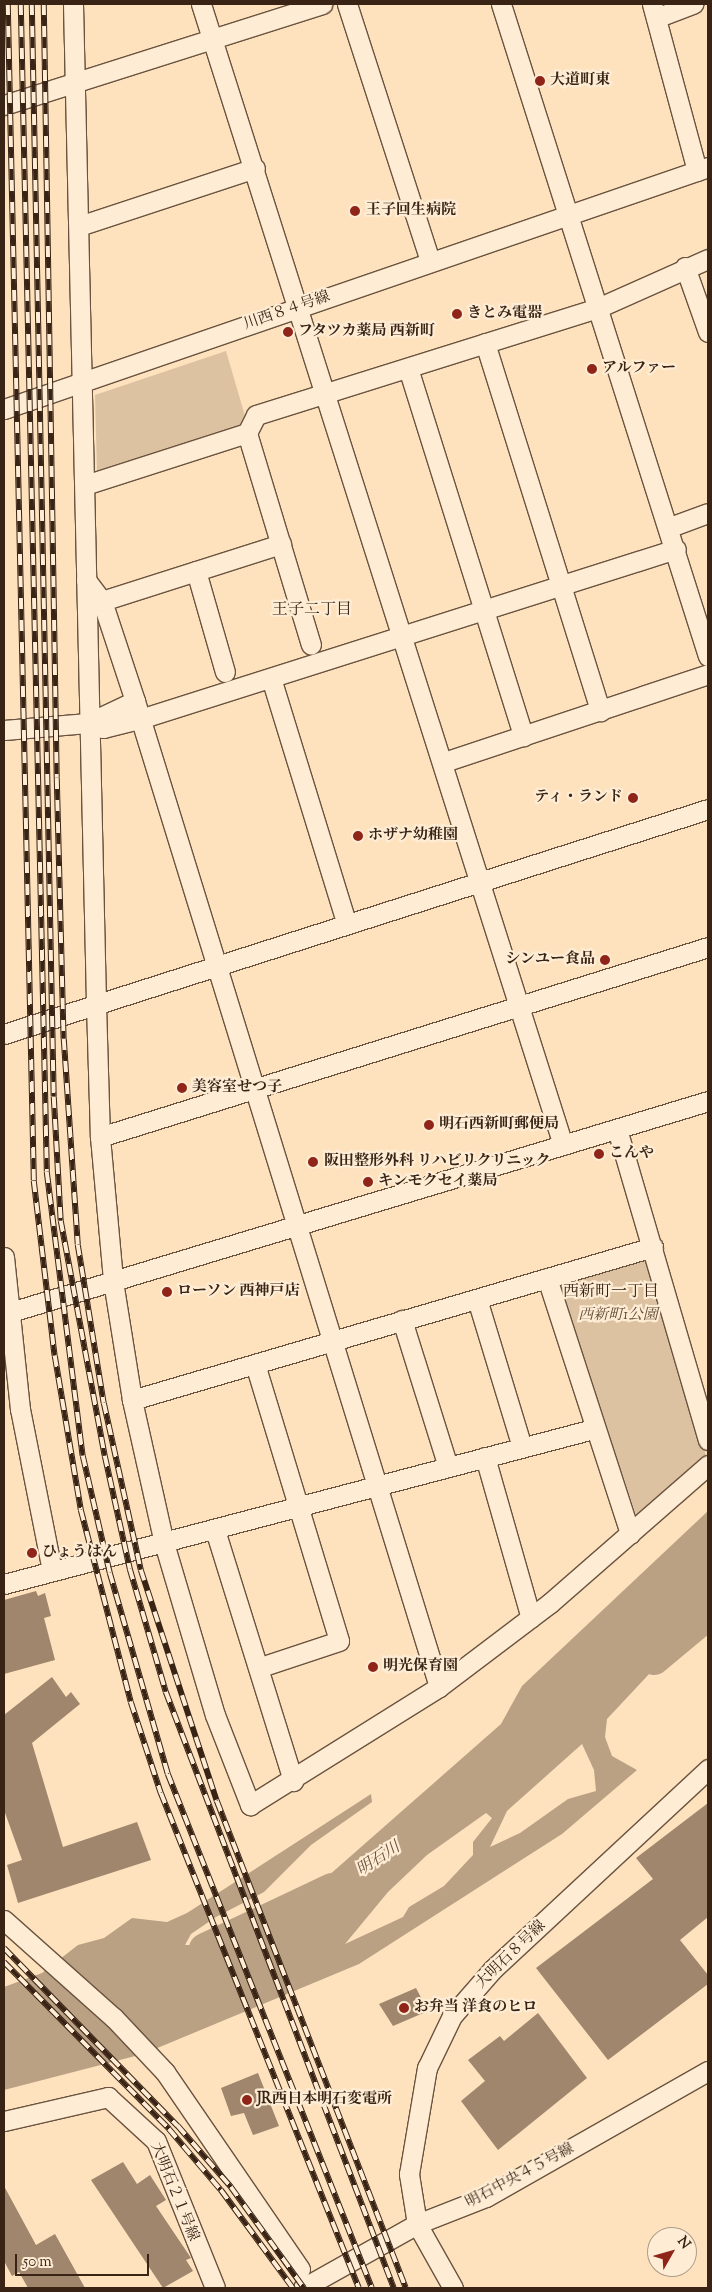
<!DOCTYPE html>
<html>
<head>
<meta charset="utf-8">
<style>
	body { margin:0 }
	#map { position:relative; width:712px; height:2292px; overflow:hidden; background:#fde2bd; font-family:"Sorts Mill Goudy","Noto Serif JP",serif }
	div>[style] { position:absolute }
	.green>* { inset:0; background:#dcc2a0 }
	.water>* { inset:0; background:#baa184 }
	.river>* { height:32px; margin:-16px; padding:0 16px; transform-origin:16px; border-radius:16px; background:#baa184 }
	.building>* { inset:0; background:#9f866c }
	.roads { filter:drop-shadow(1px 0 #6a533f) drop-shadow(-1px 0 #6a533f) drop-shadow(0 1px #6a533f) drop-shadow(0 -1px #6a533f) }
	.minor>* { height:19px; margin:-9.5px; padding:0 9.5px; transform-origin:9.5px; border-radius:9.5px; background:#feecd4 }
	.rail>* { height:5.5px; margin-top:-2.75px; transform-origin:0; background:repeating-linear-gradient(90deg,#feecd4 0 11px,#392315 0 22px); box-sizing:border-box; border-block:1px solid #392315 }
	.dots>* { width:14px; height:14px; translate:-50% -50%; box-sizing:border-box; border:2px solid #feecd4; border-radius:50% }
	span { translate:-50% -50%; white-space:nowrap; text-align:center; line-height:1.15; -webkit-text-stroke:4.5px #feecd4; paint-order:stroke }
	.poi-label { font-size:15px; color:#392315; font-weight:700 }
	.left { translate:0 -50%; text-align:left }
	.right { translate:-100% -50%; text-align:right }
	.street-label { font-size:15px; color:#392315 }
	.park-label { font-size:15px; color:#624b38; font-style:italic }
	.neighbourhood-label { font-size:16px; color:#392315 }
	.water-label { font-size:16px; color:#664f3c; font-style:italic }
	.frame { position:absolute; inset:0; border:5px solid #392315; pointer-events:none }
	.north { position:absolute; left:647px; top:2227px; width:50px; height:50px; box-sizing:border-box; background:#feecd4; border:1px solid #af9c88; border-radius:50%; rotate:52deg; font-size:14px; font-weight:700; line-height:20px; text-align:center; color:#392315 }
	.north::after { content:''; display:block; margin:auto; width:18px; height:22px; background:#8f2418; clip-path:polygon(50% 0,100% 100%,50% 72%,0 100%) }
	.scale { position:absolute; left:15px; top:2254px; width:134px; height:22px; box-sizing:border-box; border:2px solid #392315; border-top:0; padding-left:6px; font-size:15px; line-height:18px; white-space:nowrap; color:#392315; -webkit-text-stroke:4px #feecd4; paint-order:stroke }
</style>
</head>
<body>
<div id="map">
	<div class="green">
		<i style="clip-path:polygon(226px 351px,245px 416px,240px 425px,97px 472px,95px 395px)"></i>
		<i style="clip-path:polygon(643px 1259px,651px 1265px,706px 1456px,644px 1516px,636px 1515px,561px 1291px,566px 1280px)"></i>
	</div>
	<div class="water">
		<i style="clip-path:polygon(evenodd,708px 1511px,708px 1611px,607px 1719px,605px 1737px,612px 1756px,637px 1770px,562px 1834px,359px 1964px,143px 2054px,4px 2090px,4px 1987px,42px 1973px,78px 1945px,104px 1938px,132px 1918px,167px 1922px,187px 1913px,371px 1794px,372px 1802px,311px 1845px,264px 1892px,216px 1917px,191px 1934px,185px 1945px,209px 1945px,286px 1913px,501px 1724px,522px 1686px,708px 1511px,582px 1744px,594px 1770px,596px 1791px,568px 1799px,520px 1833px,490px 1847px,507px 1811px,582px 1744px,708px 1511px,486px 1813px,492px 1818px,473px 1842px,473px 1855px,444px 1886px,409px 1907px,403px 1917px,345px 1944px,388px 1892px,427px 1855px,486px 1813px)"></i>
	</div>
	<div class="river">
		<i style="left:654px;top:1659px;width:70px;rotate:-39.8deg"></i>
		<i style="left:205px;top:1949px;width:140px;rotate:-25.3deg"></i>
	</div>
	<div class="building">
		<i style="clip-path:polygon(36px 1591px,38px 1596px,45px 1593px,51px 1616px,44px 1618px,55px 1660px,4px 1674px,4px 1600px)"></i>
		<i style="clip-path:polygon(52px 1677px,66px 1697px,71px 1692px,80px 1704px,32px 1743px,63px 1847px,137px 1822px,151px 1860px,18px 1903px,7px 1865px,22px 1860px,4px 1810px,4px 1715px)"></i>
		<i style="clip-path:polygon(708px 1803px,708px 1917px,680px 1940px,708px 1975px,708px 1984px,608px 2060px,536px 1968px,653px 1879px,636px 1858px)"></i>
		<i style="clip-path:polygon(416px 1988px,428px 2011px,393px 2026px,379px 2004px)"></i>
		<i style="clip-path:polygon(538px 2013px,587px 2078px,498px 2150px,461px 2101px,485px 2081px,468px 2060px,500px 2036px,504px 2041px)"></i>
		<i style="clip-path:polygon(258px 2073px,279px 2126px,253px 2135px,244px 2113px,231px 2116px,221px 2088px)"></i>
		<i style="clip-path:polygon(123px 2162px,137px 2184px,150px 2175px,166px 2200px,156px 2206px,191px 2258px,186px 2260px,193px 2271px,163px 2288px,91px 2180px)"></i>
		<i style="clip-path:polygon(4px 2186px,36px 2245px,55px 2234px,85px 2288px,28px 2288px,19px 2272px,12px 2276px,4px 2261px)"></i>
	</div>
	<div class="roads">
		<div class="minor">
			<i style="left:73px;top:4px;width:1000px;rotate:88.68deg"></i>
			<i style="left:96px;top:1004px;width:133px;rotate:88.3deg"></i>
			<i style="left:100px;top:1137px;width:145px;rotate:84.8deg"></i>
			<i style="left:113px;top:1281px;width:121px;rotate:80.9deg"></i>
			<i style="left:132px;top:1400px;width:147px;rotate:77.4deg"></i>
			<i style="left:164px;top:1543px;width:179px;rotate:73.5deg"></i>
			<i style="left:215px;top:1715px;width:97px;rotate:68.7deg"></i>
			<i style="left:250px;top:1805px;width:223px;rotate:-32deg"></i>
			<i style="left:439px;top:1687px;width:139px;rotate:-37.1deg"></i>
			<i style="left:550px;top:1603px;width:210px;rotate:-41.1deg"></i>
			<i style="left:201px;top:4px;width:1197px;rotate:72.4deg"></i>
			<i style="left:347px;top:4px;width:270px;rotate:72.1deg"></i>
			<i style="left:501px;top:4px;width:684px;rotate:72.39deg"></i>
			<i style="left:652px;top:4px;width:173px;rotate:74.9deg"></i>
			<i style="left:656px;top:18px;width:40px;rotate:-21deg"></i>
			<i style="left:4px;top:105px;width:334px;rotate:-17.6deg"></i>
			<i style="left:79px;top:226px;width:185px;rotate:-18.2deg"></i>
			<i style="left:685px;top:267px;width:69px;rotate:70.5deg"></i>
			<i style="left:485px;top:343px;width:386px;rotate:72.6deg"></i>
			<i style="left:408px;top:368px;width:386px;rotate:72.6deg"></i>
			<i style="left:4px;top:409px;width:744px;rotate:-18.97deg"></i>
			<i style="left:247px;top:433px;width:221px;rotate:73.2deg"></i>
			<i style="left:85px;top:485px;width:170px;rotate:-17.8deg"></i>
			<i style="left:247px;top:433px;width:20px;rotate:-63deg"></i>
			<i style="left:256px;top:415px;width:361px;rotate:-17.4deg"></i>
			<i style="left:600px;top:307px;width:118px;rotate:-24deg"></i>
			<i style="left:670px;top:527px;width:40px;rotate:-20.2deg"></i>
			<i style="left:196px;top:571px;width:105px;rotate:74deg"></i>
			<i style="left:86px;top:580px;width:26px;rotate:53deg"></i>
			<i style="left:102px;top:601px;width:105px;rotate:71.7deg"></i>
			<i style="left:135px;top:701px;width:1032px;rotate:72.86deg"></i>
			<i style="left:102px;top:601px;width:188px;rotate:-17.7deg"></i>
			<i style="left:271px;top:678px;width:255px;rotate:72.9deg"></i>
			<i style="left:88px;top:723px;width:52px;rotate:-25.1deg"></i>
			<i style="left:4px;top:730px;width:84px;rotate:-4.8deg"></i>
			<i style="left:88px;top:723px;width:16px;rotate:18deg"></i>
			<i style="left:103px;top:728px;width:38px;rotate:-14deg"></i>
			<i style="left:140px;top:719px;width:562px;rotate:-17.6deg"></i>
			<i style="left:444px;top:762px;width:278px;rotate:-18.4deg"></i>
			<i style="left:4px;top:1034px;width:739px;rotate:-17.72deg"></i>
			<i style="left:617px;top:1129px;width:324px;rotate:73.7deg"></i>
			<i style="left:100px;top:1137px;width:637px;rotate:-17.35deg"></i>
			<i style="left:4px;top:1257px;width:153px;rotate:84deg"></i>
			<i style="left:20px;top:1409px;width:164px;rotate:78.8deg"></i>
			<i style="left:547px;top:1278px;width:269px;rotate:72deg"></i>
			<i style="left:477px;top:1299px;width:155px;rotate:73.1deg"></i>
			<i style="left:4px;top:1314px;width:736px;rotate:-16.83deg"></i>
			<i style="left:402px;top:1320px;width:154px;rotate:72.6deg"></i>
			<i style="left:255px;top:1364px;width:289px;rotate:73.1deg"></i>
			<i style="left:339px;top:1641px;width:85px;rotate:161.6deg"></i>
			<i style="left:132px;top:1400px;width:543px;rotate:-16.37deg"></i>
			<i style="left:485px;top:1457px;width:167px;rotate:74.1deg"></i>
			<i style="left:215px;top:1530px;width:263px;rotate:72.7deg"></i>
			<i style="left:4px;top:1584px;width:609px;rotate:-14.74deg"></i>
			<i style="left:4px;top:1920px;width:147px;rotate:41.7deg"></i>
			<i style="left:114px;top:2018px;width:74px;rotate:46.6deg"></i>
			<i style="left:165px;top:2072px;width:239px;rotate:55.6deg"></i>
			<i style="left:4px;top:2121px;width:107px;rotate:-13deg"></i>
			<i style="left:108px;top:2097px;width:65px;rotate:42.5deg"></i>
			<i style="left:156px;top:2141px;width:158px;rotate:68.1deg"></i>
			<i style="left:303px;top:2288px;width:131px;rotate:-29.3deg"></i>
			<i style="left:417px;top:2224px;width:74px;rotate:-21.4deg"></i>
			<i style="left:486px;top:2197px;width:255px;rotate:-29.6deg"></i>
			<i style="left:453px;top:2288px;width:73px;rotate:-119.4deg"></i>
			<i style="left:417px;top:2224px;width:51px;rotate:-99.1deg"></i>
			<i style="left:409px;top:2174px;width:108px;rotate:-80.4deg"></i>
			<i style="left:427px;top:2068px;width:58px;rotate:-64.3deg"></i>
			<i style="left:452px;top:2016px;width:62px;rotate:-48.9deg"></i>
			<i style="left:493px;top:1969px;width:294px;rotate:-42.9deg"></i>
		</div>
	</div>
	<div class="rail">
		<i style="left:8px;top:4px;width:1177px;rotate:88.73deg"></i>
		<i style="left:34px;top:1181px;width:176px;rotate:83.2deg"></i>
		<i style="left:55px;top:1356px;width:156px;rotate:80.4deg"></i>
		<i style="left:81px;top:1510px;width:198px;rotate:75.4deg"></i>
		<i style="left:131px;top:1702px;width:96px;rotate:71.8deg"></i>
		<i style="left:161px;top:1793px;width:533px;rotate:68.2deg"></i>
		<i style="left:21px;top:4px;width:1168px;rotate:88.72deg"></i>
		<i style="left:47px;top:1172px;width:286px;rotate:82.8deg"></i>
		<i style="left:83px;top:1456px;width:120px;rotate:77deg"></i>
		<i style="left:110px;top:1573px;width:209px;rotate:73.9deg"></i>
		<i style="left:168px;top:1774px;width:553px;rotate:68.35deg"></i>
		<i style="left:32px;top:4px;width:1093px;rotate:88.85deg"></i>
		<i style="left:54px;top:1097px;width:124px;rotate:86.8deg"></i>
		<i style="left:61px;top:1221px;width:239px;rotate:79.4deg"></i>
		<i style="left:105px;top:1456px;width:116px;rotate:77.5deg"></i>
		<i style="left:130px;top:1569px;width:128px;rotate:73.7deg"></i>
		<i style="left:166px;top:1692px;width:638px;rotate:69.07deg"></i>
		<i style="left:44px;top:4px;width:774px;rotate:89.04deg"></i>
		<i style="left:57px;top:778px;width:261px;rotate:88.5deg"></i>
		<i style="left:64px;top:1039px;width:206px;rotate:86.1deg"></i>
		<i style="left:78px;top:1245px;width:160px;rotate:80.7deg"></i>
		<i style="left:104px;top:1403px;width:171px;rotate:77.5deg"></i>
		<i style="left:141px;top:1570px;width:243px;rotate:71.8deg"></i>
		<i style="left:217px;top:1801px;width:522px;rotate:68.79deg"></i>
		<i style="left:4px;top:1948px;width:249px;rotate:45.7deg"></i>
		<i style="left:178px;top:2126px;width:81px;rotate:49deg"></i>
		<i style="left:231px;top:2187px;width:125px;rotate:54.1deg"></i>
		<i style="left:4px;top:1962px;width:235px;rotate:45.3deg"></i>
		<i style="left:169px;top:2129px;width:80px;rotate:49.6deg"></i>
		<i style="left:221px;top:2190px;width:122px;rotate:53.7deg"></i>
	</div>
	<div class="dots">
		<i style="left:540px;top:81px;background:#8f2418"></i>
		<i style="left:355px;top:211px;background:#8f2418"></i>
		<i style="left:457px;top:314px;background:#8f2418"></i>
		<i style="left:288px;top:332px;background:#8f2418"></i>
		<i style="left:592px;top:369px;background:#8f2418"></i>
		<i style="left:633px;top:798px;background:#8f2418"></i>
		<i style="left:358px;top:836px;background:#8f2418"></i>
		<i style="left:605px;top:960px;background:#8f2418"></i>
		<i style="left:182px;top:1088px;background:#8f2418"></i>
		<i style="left:429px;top:1125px;background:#8f2418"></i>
		<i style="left:599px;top:1154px;background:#8f2418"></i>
		<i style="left:313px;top:1162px;background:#8f2418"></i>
		<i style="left:368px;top:1182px;background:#8f2418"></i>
		<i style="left:167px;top:1292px;background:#8f2418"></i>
		<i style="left:32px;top:1553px;background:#8f2418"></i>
		<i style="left:373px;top:1667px;background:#8f2418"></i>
		<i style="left:404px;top:2008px;background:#8f2418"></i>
		<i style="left:247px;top:2100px;background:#8f2418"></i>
	</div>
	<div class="poi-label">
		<span class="left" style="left:550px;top:81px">大道町東</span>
		<span class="left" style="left:366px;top:211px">王子回生病院</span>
		<span class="left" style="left:467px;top:314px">きとみ電器</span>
		<span class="left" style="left:298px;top:332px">フタツカ薬局 西新町</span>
		<span class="left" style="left:602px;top:369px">アルファー</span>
		<span class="right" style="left:623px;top:798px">ティ・ランド</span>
		<span class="left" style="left:368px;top:836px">ホザナ幼稚園</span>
		<span class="right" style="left:595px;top:960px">シンユー食品</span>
		<span class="left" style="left:192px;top:1088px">美容室せつ子</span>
		<span class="left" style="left:439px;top:1125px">明石西新町郵便局</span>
		<span class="left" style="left:609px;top:1154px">こんや</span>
		<span class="left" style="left:324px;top:1162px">阪田整形外科 リハビリクリニック</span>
		<span class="left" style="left:378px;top:1182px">キンモクセイ薬局</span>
		<span class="left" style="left:177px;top:1292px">ローソン 西神戸店</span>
		<span class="left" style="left:42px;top:1553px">ひょうはん</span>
		<span class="left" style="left:383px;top:1667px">明光保育園</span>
		<span class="left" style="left:414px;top:2008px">お弁当 洋食のヒロ</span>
		<span class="left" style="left:257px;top:2100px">JR西日本明石変電所</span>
	</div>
	<div class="street-label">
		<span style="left:287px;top:311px;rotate:-19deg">川西８４号線</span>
		<span style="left:511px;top:1955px;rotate:-44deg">大明石８号線</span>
		<span style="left:520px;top:2176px;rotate:-28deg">明石中央４５号線</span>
		<span style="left:174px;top:2192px;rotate:68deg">大明石２１号線</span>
	</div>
	<div class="park-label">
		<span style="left:618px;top:1316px">西新町1公園</span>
	</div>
	<div class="neighbourhood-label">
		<span style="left:312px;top:611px">王子二丁目</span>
		<span style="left:611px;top:1293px">西新町一丁目</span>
	</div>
	<div class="water-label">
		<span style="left:379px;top:1860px;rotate:-33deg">明石川</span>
	</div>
	<div class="frame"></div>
	<div class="north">N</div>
	<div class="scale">50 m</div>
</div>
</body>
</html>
